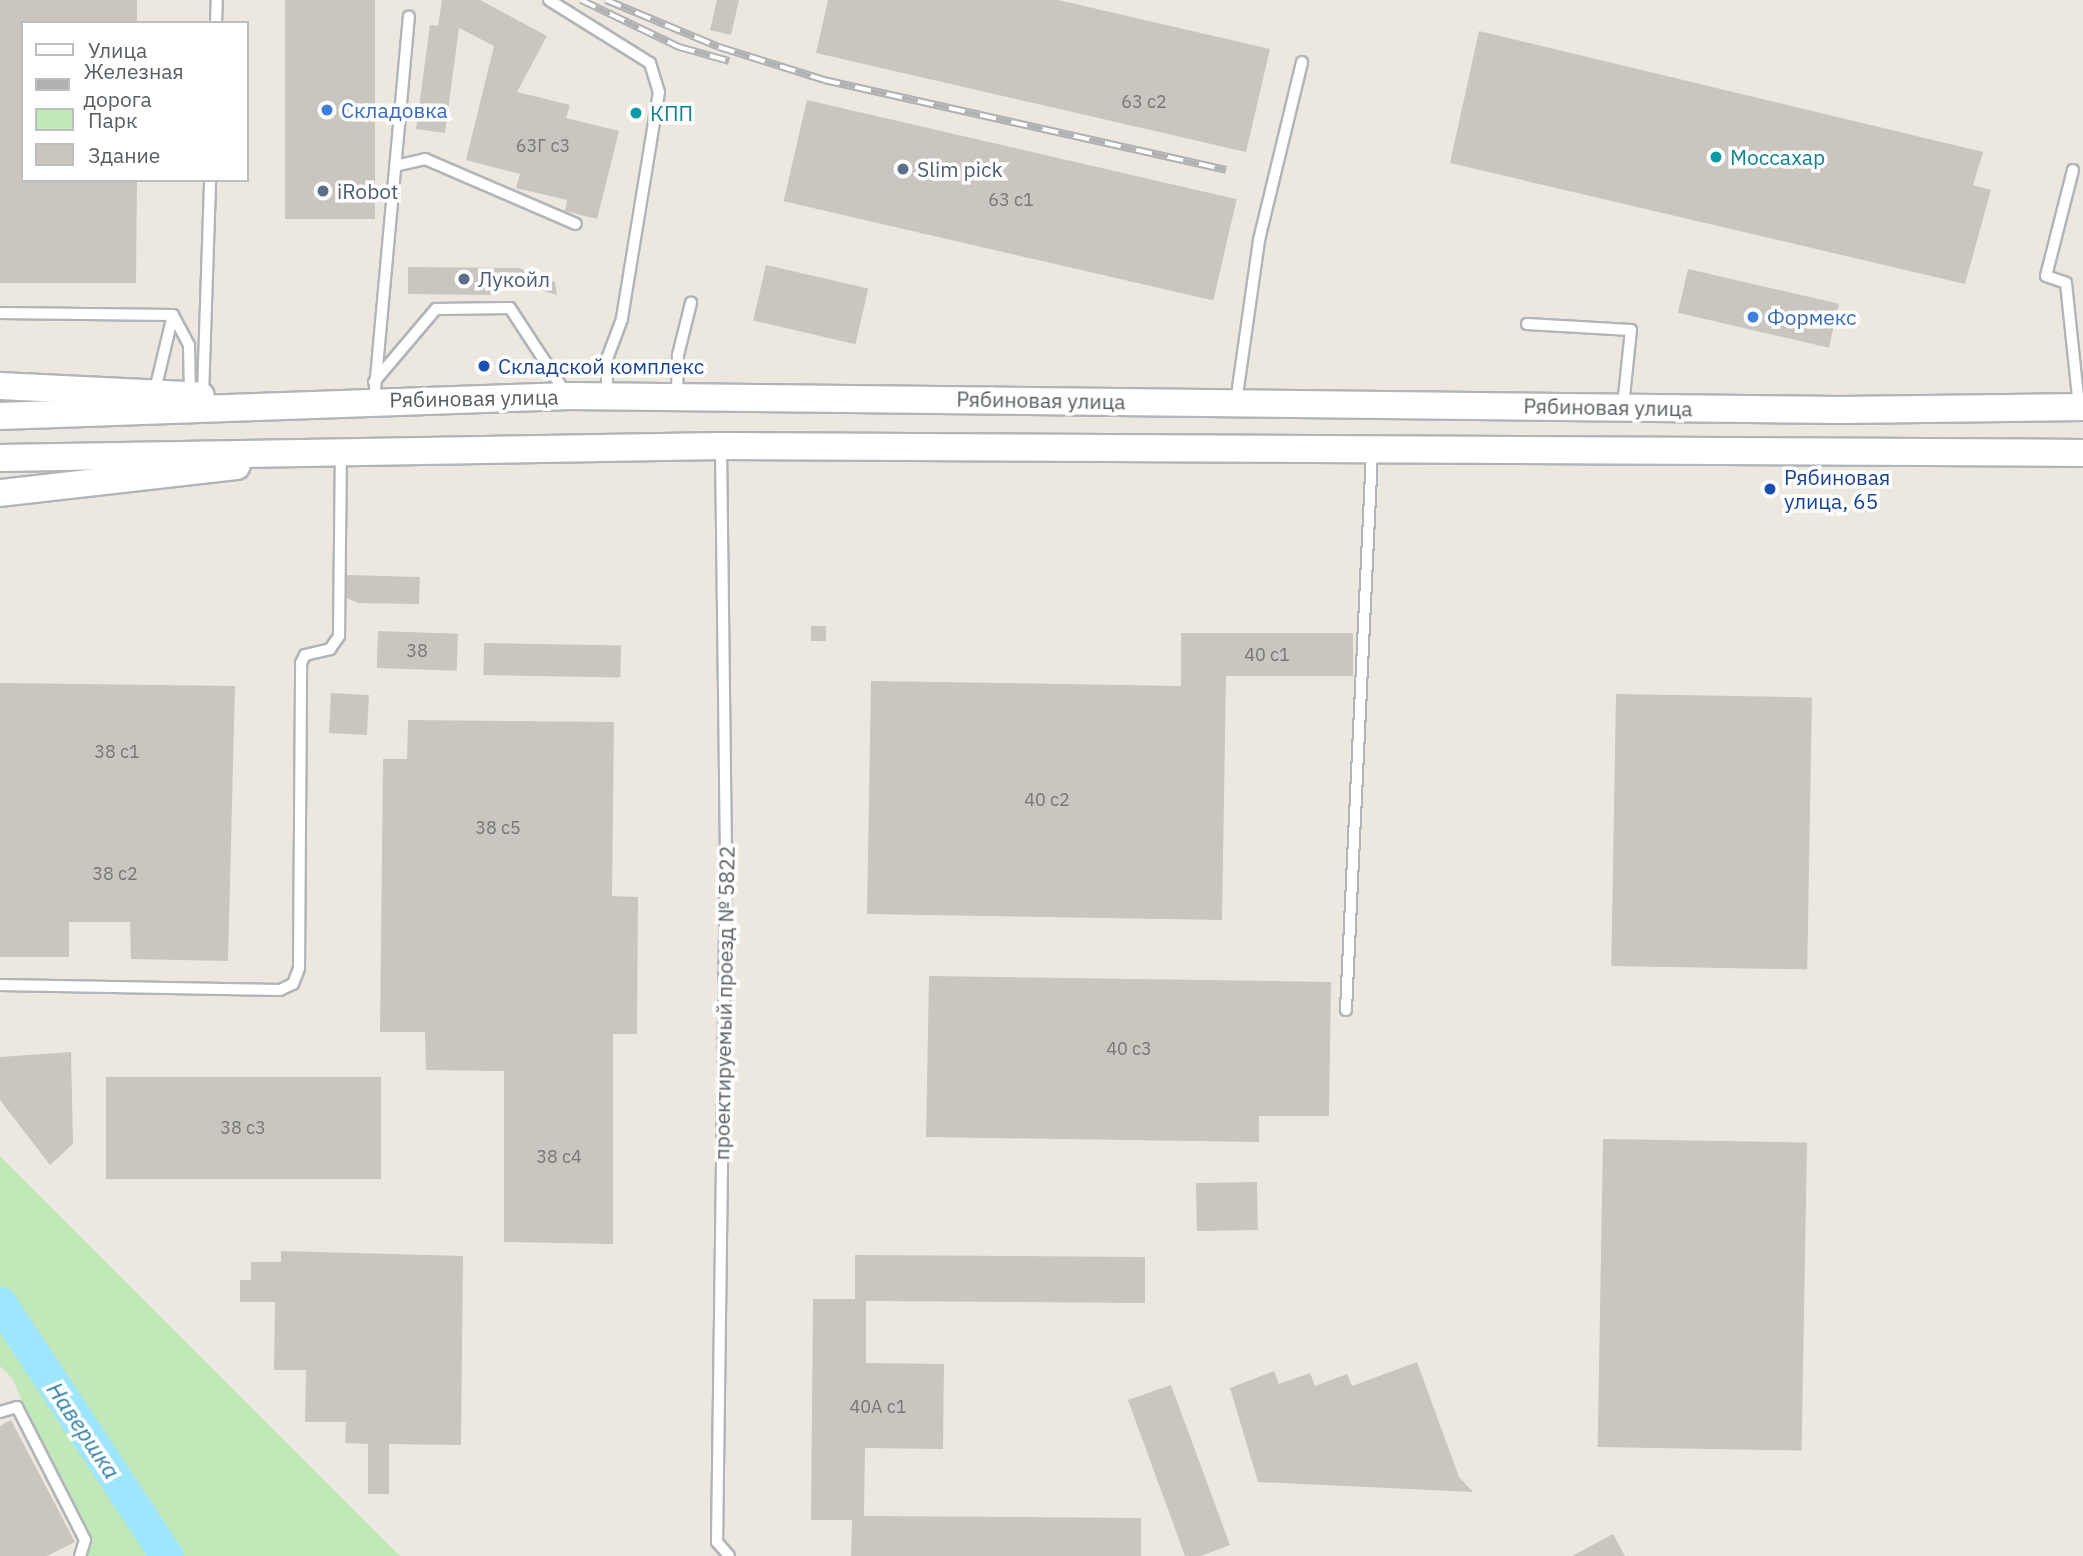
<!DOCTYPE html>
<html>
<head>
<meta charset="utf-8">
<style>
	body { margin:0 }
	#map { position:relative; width:2083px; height:1556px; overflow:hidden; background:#ede8df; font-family:"IBM Plex Sans",sans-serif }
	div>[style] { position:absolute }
	.green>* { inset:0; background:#c0e8b9 }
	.river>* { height:33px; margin:-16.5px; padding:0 16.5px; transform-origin:16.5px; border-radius:16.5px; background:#9ee5ff }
	.building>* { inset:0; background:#cac5be; transform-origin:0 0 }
	.roads { filter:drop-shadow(2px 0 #b1b5b9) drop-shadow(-2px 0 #b1b5b9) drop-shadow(0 2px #b1b5b9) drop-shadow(0 -2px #b1b5b9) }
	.service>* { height:10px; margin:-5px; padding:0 5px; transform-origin:5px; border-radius:5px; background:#fff }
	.secondary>* { height:26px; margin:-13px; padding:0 13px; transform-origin:13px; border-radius:13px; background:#fff }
	.rail>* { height:8px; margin-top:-4px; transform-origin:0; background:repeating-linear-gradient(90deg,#fff 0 16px,#b0b1b2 0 32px); box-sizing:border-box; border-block:2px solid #b0b1b2 }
	.dots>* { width:19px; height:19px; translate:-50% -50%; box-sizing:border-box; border:4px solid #fff; border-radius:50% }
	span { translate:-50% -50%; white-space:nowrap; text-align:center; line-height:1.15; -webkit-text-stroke:7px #fff; paint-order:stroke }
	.number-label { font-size:18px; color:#747879 }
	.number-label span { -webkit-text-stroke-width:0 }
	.shop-label { font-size:21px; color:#366cbe }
	.left { translate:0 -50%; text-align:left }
	.culture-label { font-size:21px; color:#0d838f }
	.service-label { font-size:21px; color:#4e5e75 }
	.transit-label { font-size:21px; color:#164399 }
	.street-label { font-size:21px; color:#585e62 }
	.water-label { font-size:23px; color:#2e7ea7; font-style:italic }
	.legend { position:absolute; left:21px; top:21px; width:228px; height:161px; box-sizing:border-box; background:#fff; border:2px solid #bcbfc0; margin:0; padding:9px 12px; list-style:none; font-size:21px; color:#585e62 }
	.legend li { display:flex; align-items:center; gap:14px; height:35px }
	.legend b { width:35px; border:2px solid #bcbfc0 }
</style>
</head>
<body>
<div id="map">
	<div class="green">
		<i style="clip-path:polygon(0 1156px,400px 1556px,80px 1556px,85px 1540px,12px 1378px,0 1366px)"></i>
	</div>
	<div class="river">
		<i style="left:0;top:1303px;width:303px;rotate:56.6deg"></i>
	</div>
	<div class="building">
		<i style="clip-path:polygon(0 0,137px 0,137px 23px,23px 23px,23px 180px,137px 180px,136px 283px,0 283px)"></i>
		<i style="left:285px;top:0;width:90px;height:219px"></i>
		<i style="clip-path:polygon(442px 0,480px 0,547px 36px,517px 92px,570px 105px,566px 118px,619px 131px,597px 219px,565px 211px,567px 200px,516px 188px,520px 174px,466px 160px,494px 46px,459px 28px,445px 133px,416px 129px,430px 25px,438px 26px)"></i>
		<i style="clip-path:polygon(717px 0,739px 0,731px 35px,710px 30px)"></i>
		<i style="clip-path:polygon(828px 0,1058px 0,1270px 49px,1246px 152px,816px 53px)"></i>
		<i style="clip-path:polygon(1479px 31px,1983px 152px,1973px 185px,1991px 190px,1965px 284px,1450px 163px)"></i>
		<i style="left:807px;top:100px;width:441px;height:104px;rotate:13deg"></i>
		<i style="left:766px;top:265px;width:105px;height:57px;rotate:13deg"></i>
		<i style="clip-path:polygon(408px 267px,519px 268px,555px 282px,557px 295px,494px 276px,493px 295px,408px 294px)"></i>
		<i style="left:1688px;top:269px;width:155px;height:45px;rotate:13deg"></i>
		<i style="clip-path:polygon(347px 575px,420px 577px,419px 604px,358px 603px,347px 598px)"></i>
		<i style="left:826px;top:626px;width:15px;height:15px;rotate:90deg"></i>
		<i style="left:378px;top:631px;width:80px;height:37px;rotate:2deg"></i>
		<i style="clip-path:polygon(1181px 633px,1353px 633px,1353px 676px,1226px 676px,1222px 920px,867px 914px,871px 681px,1181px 686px)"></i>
		<i style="left:484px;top:643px;width:137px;height:32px;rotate:1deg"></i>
		<i style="clip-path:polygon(0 683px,235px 686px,228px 961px,131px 959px,130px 922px,69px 922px,69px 957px,0 957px)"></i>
		<i style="left:331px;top:693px;width:38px;height:40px;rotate:3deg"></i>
		<i style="left:1616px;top:694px;width:196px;height:272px;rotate:1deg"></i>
		<i style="clip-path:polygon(408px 720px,614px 722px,612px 896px,638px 897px,637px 1034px,613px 1034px,613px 1244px,504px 1242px,504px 1071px,426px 1070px,425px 1032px,380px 1032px,383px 759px,407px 759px)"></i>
		<i style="clip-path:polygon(929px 976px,1331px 982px,1329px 1116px,1259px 1116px,1259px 1142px,926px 1137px)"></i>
		<i style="clip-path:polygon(71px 1052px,73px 1144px,50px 1165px,0 1100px,0 1057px)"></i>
		<i style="left:106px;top:1077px;width:275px;height:102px"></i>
		<i style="left:1603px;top:1139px;width:204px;height:308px;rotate:1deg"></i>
		<i style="left:1257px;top:1182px;width:48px;height:61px;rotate:89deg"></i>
		<i style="clip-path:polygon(281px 1251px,463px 1256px,461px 1445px,389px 1444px,389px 1494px,368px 1494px,368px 1444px,345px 1443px,346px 1422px,305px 1422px,306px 1370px,274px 1370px,275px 1302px,240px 1302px,240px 1280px,251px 1280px,251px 1262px,281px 1262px)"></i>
		<i style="clip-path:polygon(855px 1255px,1145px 1257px,1145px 1303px,866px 1301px,866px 1363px,944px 1364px,943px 1449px,865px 1448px,864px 1516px,1141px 1518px,1141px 1556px,851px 1556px,852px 1520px,811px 1520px,813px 1299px,855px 1299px)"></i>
		<i style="clip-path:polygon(1417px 1362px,1459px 1477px,1473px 1492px,1258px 1482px,1230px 1388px,1274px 1371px,1279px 1384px,1310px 1373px,1315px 1386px,1347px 1374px,1352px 1386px)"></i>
		<i style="clip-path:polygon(1171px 1385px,1230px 1545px,1201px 1556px,1185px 1556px,1128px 1400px)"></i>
		<i style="clip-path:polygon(11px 1420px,75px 1542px,47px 1556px,0 1556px,0 1426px)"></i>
		<i style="clip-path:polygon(1613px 1534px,1625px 1556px,1572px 1556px)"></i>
	</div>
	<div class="roads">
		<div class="service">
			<i style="left:549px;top:0;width:119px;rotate:32deg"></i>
			<i style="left:650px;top:63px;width:30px;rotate:73deg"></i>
			<i style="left:659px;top:92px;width:230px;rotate:99.3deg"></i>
			<i style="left:622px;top:319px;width:43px;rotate:110.6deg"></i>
			<i style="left:607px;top:359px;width:36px;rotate:90deg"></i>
			<i style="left:216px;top:23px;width:23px;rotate:-88deg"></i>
			<i style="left:395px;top:166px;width:31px;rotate:-13deg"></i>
			<i style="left:425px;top:159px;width:164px;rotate:23.3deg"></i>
			<i style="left:2073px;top:170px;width:109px;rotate:104.3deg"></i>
			<i style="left:2046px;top:276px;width:21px;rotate:19deg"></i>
			<i style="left:2066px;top:283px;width:125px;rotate:84deg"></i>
			<i style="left:0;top:313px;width:173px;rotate:0.7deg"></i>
			<i style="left:173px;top:315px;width:34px;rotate:62deg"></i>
			<i style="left:189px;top:345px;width:47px;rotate:88.8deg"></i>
			<i style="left:1527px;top:324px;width:104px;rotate:3.3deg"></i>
			<i style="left:1631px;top:330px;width:76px;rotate:96deg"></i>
			<i style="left:374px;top:382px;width:96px;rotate:-49.7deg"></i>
			<i style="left:436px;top:309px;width:74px;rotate:-0.8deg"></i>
			<i style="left:510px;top:308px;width:100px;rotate:56.8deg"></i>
			<i style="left:155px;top:390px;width:77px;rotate:-76.5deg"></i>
			<i style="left:203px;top:395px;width:215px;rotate:-88.1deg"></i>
			<i style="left:677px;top:395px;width:40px;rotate:-88.6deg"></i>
			<i style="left:678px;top:355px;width:54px;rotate:-76deg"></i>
			<i style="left:374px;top:400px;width:385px;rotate:-84.8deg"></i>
			<i style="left:1236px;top:402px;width:164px;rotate:-81.9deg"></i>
			<i style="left:1259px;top:240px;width:183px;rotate:-76.4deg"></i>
			<i style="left:721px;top:447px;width:411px;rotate:89.3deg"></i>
			<i style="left:726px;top:858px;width:684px;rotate:90.75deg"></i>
			<i style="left:717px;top:1542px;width:18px;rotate:49deg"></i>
			<i style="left:0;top:985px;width:280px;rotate:1deg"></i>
			<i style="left:280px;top:990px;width:14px;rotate:-25deg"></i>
			<i style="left:293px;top:984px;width:17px;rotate:-69deg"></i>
			<i style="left:299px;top:968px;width:305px;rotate:-89.6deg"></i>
			<i style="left:301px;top:663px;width:9px;rotate:-63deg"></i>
			<i style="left:305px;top:655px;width:26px;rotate:-13deg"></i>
			<i style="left:330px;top:649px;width:16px;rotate:-55deg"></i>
			<i style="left:339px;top:636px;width:183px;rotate:-89.4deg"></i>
			<i style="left:1346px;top:1010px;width:559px;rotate:-87.33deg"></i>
			<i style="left:0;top:1412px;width:18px;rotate:-16deg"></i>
			<i style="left:17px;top:1407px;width:149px;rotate:62.9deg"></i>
			<i style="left:85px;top:1540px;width:17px;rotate:107deg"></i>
		</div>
		<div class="secondary">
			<i style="left:0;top:386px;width:201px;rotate:2.8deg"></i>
			<i style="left:0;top:416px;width:571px;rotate:-2.01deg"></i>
			<i style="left:571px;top:396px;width:1269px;rotate:0.63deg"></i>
			<i style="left:1840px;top:410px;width:243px;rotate:-0.7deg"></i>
			<i style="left:0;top:458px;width:721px;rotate:-0.95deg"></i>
			<i style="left:721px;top:446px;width:1362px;rotate:0.29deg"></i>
			<i style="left:0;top:493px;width:238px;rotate:-6.5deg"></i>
		</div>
	</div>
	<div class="rail">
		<i style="left:581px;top:0;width:109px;rotate:25.6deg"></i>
		<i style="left:679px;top:47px;width:52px;rotate:15.6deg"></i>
		<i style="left:606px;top:0;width:122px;rotate:22.6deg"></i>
		<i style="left:719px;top:47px;width:110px;rotate:17.4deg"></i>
		<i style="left:824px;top:80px;width:412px;rotate:12.6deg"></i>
	</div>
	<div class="dots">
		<i style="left:327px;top:110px;background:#3f7fe0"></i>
		<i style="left:636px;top:113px;background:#0f9aa8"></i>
		<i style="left:1716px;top:157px;background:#0f9aa8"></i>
		<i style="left:903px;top:169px;background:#5c6f8a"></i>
		<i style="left:323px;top:191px;background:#5c6f8a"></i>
		<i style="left:464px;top:279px;background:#5c6f8a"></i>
		<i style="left:1753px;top:317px;background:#3f7fe0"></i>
		<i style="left:484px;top:366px;background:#1a4fb4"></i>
		<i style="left:1770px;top:489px;background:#1a4fb4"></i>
	</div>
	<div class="number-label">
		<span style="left:1144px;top:102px">63 с2</span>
		<span style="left:543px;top:146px">63Г с3</span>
		<span style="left:1011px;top:200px">63 с1</span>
		<span style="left:417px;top:651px">38</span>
		<span style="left:1267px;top:655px">40 с1</span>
		<span style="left:117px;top:752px">38 с1</span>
		<span style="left:1047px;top:800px">40 с2</span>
		<span style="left:498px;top:828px">38 с5</span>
		<span style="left:115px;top:874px">38 с2</span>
		<span style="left:1129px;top:1049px">40 с3</span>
		<span style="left:243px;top:1128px">38 с3</span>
		<span style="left:559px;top:1157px">38 с4</span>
		<span style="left:878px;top:1407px">40А с1</span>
	</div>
	<div class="shop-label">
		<span class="left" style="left:341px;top:110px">Складовка</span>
		<span class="left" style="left:1767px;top:317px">Формекс</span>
	</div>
	<div class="culture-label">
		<span class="left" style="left:650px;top:113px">КПП</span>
		<span class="left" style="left:1730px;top:157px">Моссахар</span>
	</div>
	<div class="service-label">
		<span class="left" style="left:917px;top:169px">Slim pick</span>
		<span class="left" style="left:337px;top:191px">iRobot</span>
		<span class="left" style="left:478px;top:279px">Лукойл</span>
	</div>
	<div class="transit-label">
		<span class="left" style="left:498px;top:366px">Складской комплекс</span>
		<span class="left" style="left:1784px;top:489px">Рябиновая<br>улица, 65</span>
	</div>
	<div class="street-label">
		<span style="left:474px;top:398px;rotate:-1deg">Рябиновая улица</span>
		<span style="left:1041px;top:400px;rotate:1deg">Рябиновая улица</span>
		<span style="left:1608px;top:407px;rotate:1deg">Рябиновая улица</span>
		<span style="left:724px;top:1003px;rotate:-89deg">проектируемый проезд № 5822</span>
	</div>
	<div class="water-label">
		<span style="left:84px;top:1430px;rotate:56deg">Навершка</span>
	</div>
	<ul class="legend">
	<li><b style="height:9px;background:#fff"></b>Улица</li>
	<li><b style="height:9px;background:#b0b1b2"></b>Железная дорога</li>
	<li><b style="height:19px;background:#c0e8b9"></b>Парк</li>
	<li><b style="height:19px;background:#cac5be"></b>Здание</li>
	</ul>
</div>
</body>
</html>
